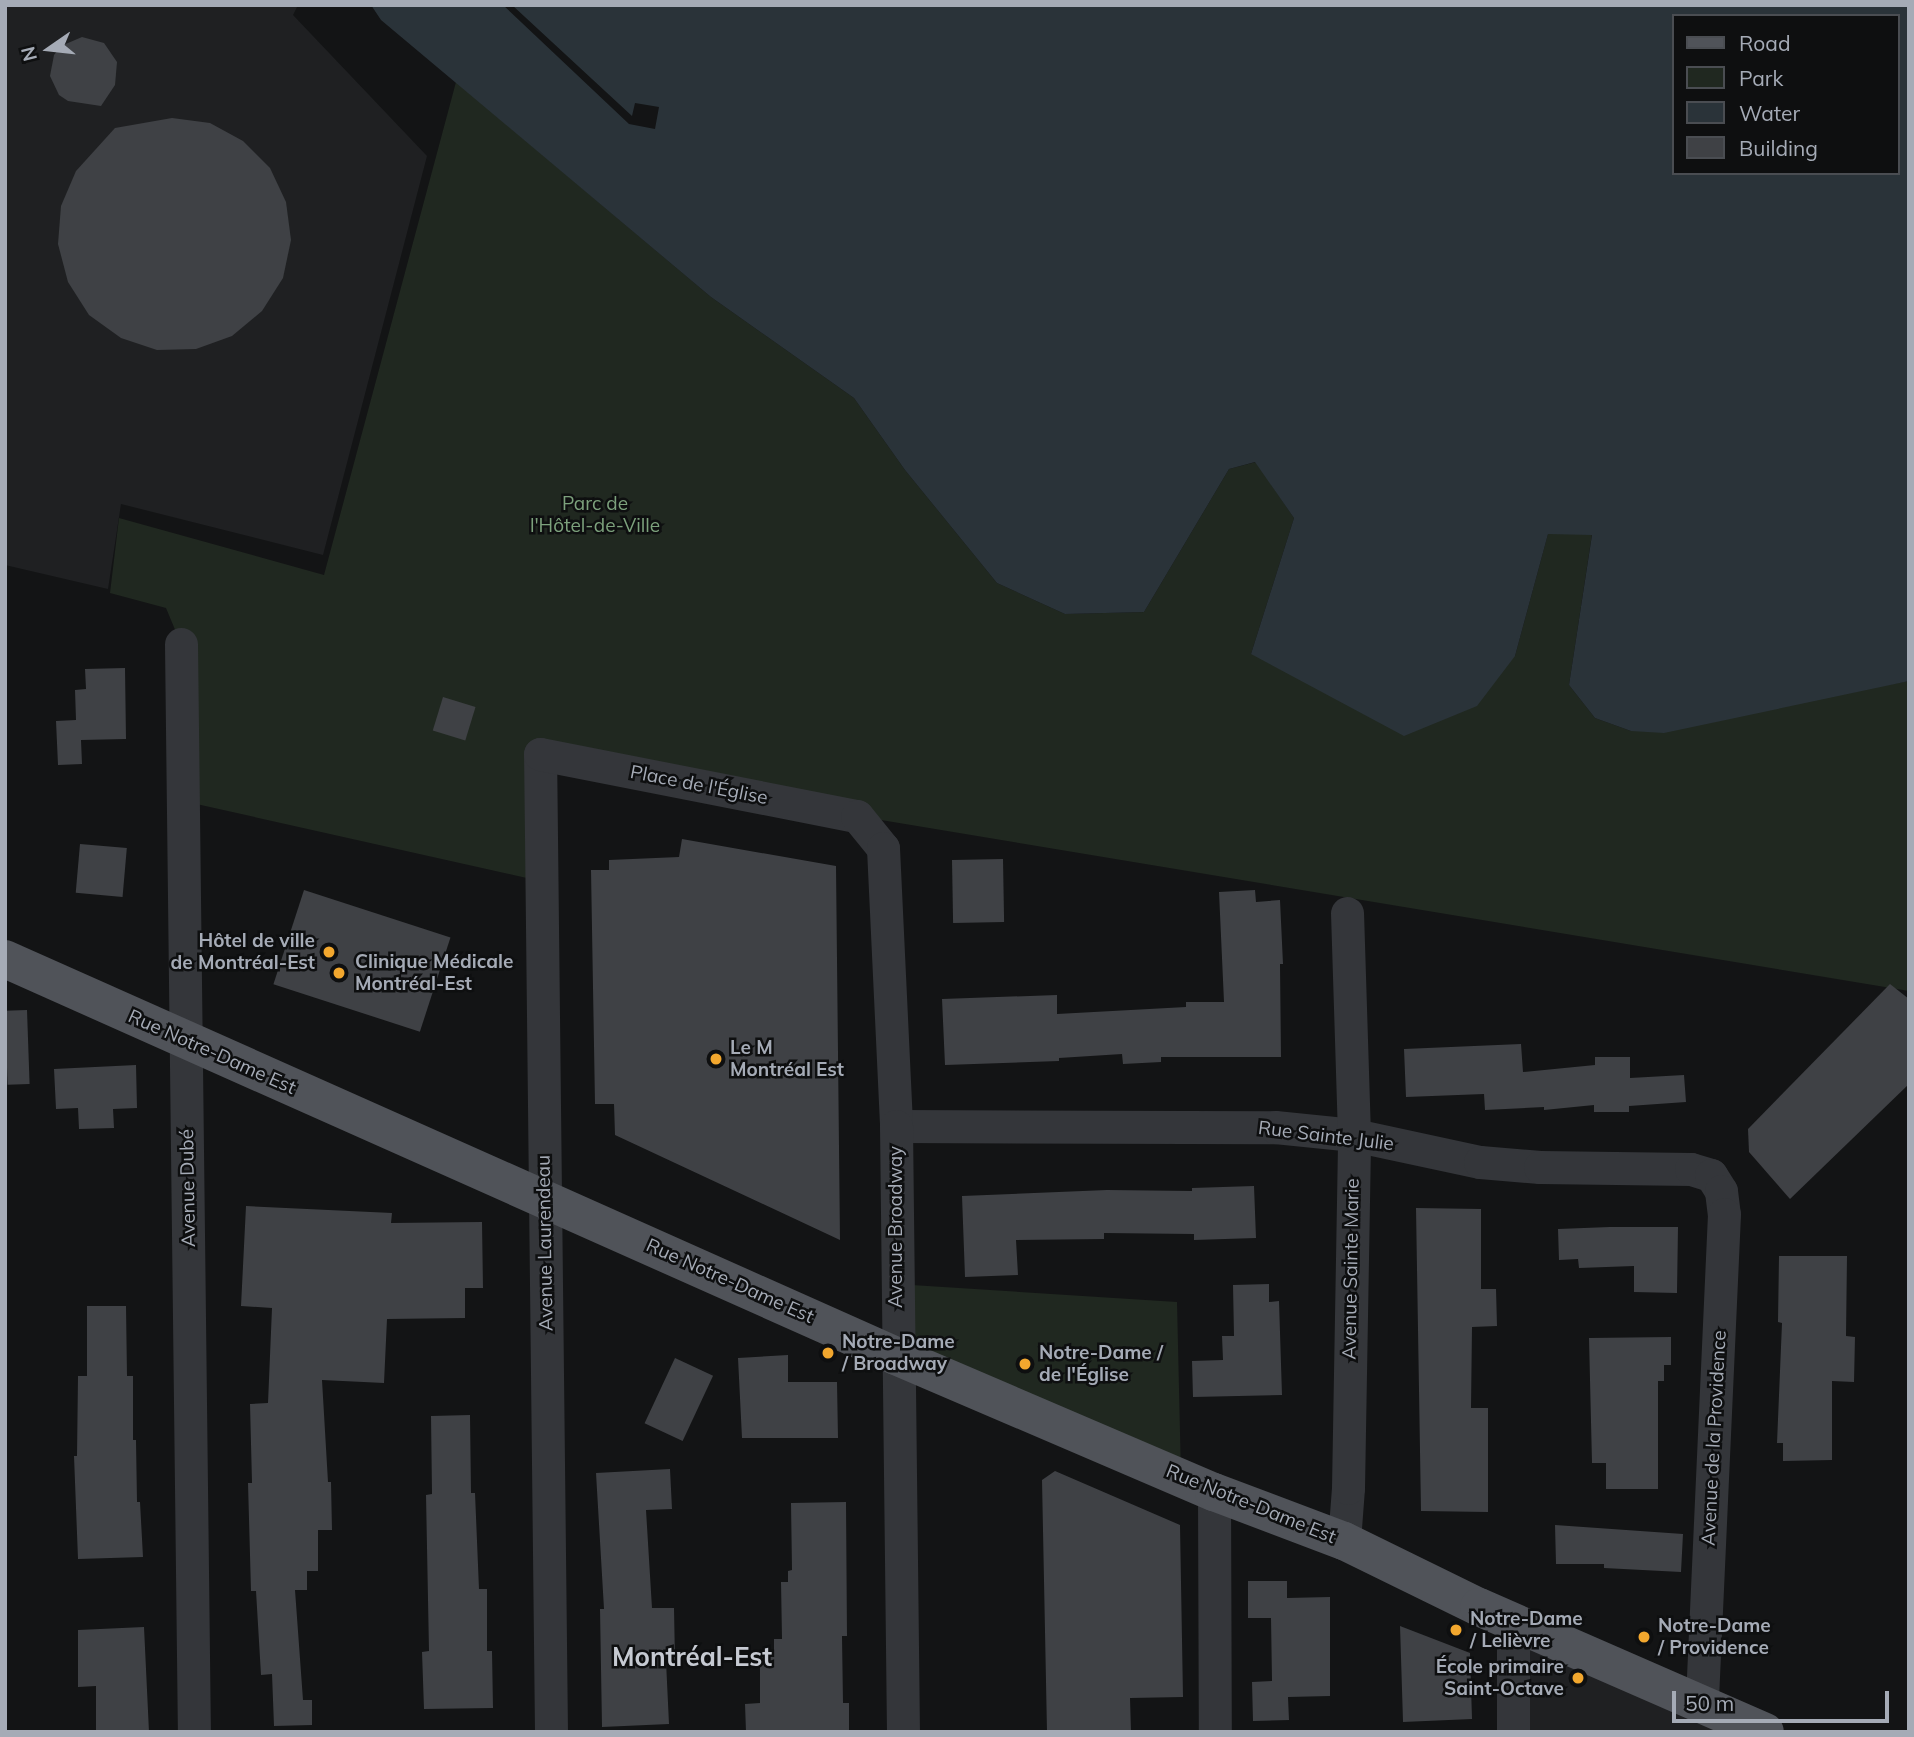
<!DOCTYPE html>
<html>
<head>
<meta charset="utf-8">
<style>
	body { margin:0 }
	#map { position:relative; width:1914px; height:1737px; overflow:hidden; background:#131415; font-family:Mulish,sans-serif }
	div>[style] { position:absolute }
	.built>* { inset:0; background:#1f2022 }
	.green>* { inset:0; background:#202820 }
	.water>* { inset:0; background:#2a3339 }
	.pier>* { inset:0; background:#131415 }
	.building>* { inset:0; background:#3f4145; transform-origin:0 0 }
	.minor>* { height:33px; margin:-16.5px; padding:0 16.5px; transform-origin:16.5px; border-radius:16.5px; background:#34363a }
	.major>* { height:38px; margin:-19px; padding:0 19px; transform-origin:19px; border-radius:19px; background:#505359 }
	.dots>* { width:19px; height:19px; translate:-50% -50%; box-sizing:border-box; border:4px solid #0e0f10; border-radius:50% }
	span { translate:-50% -50%; white-space:nowrap; text-align:center; line-height:1.15; -webkit-text-stroke:5px #0e0f10; paint-order:stroke }
	.park-label { font-size:19px; color:#7ca17c }
	.street-label { font-size:19px; color:#a5abb6 }
	.poi-label { font-size:19px; color:#a5abb6; font-weight:700 }
	.right { translate:-100% -50%; text-align:right }
	.left { translate:0 -50%; text-align:left }
	.district-label { font-size:26px; color:#c6cad2; font-weight:700 }
	.frame { position:absolute; inset:0; border:7px solid #a5abb6; pointer-events:none }
	.legend { position:absolute; left:1672px; top:14px; width:228px; height:161px; box-sizing:border-box; background:#0e0f10; border:2px solid #4a4d52; margin:0; padding:9px 12px; list-style:none; font-size:21px; color:#a5abb6 }
	.legend li { display:flex; align-items:center; gap:14px; height:35px }
	.legend b { width:35px; border:2px solid #4a4d52 }
	.north { position:absolute; left:14px; top:14px; width:70px; height:70px; -webkit-text-stroke:5px #0e0f10; paint-order:stroke; rotate:256deg; font-size:19px; font-weight:700; line-height:28px; text-align:center; color:#a5abb6 }
	.north::after { content:''; display:block; margin:auto; width:24px; height:32px; background:#a5abb6; clip-path:polygon(50% 0,100% 100%,50% 72%,0 100%) }
	.scale { position:absolute; left:1672px; top:1691px; width:217px; height:32px; box-sizing:border-box; border:4px solid #a5abb6; border-top:0; padding-left:9px; font-size:21px; line-height:24px; white-space:nowrap; color:#a5abb6; -webkit-text-stroke:5px #0e0f10; paint-order:stroke }
</style>
</head>
<body>
<div id="map">
	<div class="built">
		<i style="clip-path:polygon(5px 5px,298px 5px,293px 15px,427px 156px,323px 555px,121px 504px,108px 589px,5px 565px)"></i>
		<i style="clip-path:polygon(1513px 1621px,1765px 1732px,1513px 1732px)"></i>
	</div>
	<div class="green">
		<i style="clip-path:polygon(456px 82px,711px 297px,854px 398px,905px 470px,997px 583px,1065px 614px,1144px 612px,1229px 469px,1256px 462px,1294px 518px,1251px 654px,1515px 656px,1548px 534px,1570px 533px,1592px 534px,1569px 685px,1595px 718px,1631px 731px,1909px 681px,1909px 991px,857px 816px,541px 755px,540px 881px,183px 801px,181px 644px,166px 608px,110px 593px,119px 518px,324px 575px)"></i>
		<i style="clip-path:polygon(896px 1284px,1177px 1302px,1181px 1476px,896px 1356px)"></i>
	</div>
	<div class="water">
		<i style="clip-path:polygon(evenodd,371px 5px,1909px 5px,1909px 681px,1664px 733px,1631px 731px,1595px 718px,1569px 685px,1592px 535px,1548px 534px,1515px 656px,1477px 706px,1404px 736px,1251px 654px,1294px 518px,1255px 462px,1229px 469px,1144px 612px,1065px 614px,997px 583px,905px 470px,854px 398px,711px 297px,381px 20px,371px 5px,1674px 16px,1898px 16px,1898px 173px,1674px 173px,1674px 16px)"></i>
	</div>
	<div class="pier">
		<i style="clip-path:polygon(503px 5px,512px 5px,632px 116px,635px 103px,659px 107px,655px 129px,629px 124px)"></i>
	</div>
	<div class="building">
		<i style="clip-path:polygon(82px 37px,104px 43px,117px 62px,115px 85px,101px 106px,68px 101px,59px 95px,50px 76px,54px 55px,61px 46px)"></i>
		<i style="clip-path:polygon(172px 118px,210px 123px,243px 141px,270px 168px,286px 202px,291px 240px,283px 278px,262px 311px,232px 336px,196px 349px,157px 350px,121px 338px,89px 315px,68px 282px,58px 244px,61px 206px,76px 171px,115px 128px)"></i>
		<i style="clip-path:polygon(125px 668px,126px 739px,81px 740px,82px 764px,58px 765px,56px 721px,76px 720px,75px 690px,86px 689px,85px 669px)"></i>
		<i style="left:443px;top:697px;width:34px;height:35px;rotate:17deg"></i>
		<i style="clip-path:polygon(682px 839px,836px 866px,840px 1240px,615px 1135px,614px 1104px,595px 1104px,591px 870px,609px 870px,609px 860px,679px 857px)"></i>
		<i style="left:80px;top:844px;width:47px;height:49px;rotate:5deg"></i>
		<i style="left:1003px;top:859px;width:63px;height:51px;rotate:89deg"></i>
		<i style="left:304px;top:890px;width:154px;height:99px;rotate:18deg"></i>
		<i style="clip-path:polygon(1255px 890px,1256px 902px,1280px 900px,1283px 964px,1280px 964px,1281px 1057px,1161px 1057px,1161px 1062px,1123px 1064px,1122px 1054px,1059px 1058px,1059px 1061px,945px 1065px,942px 999px,1057px 995px,1057px 1014px,1186px 1007px,1186px 1002px,1224px 1002px,1219px 892px)"></i>
		<i style="clip-path:polygon(1890px 984px,1909px 999px,1909px 1084px,1790px 1199px,1749px 1152px,1748px 1129px)"></i>
		<i style="left:27px;top:1010px;width:74px;height:22px;rotate:88deg"></i>
		<i style="clip-path:polygon(1521px 1044px,1523px 1072px,1595px 1065px,1595px 1057px,1630px 1057px,1630px 1078px,1684px 1075px,1686px 1102px,1629px 1106px,1629px 1112px,1594px 1112px,1594px 1105px,1544px 1110px,1544px 1107px,1485px 1110px,1484px 1094px,1406px 1097px,1404px 1049px)"></i>
		<i style="clip-path:polygon(136px 1065px,137px 1108px,113px 1109px,114px 1128px,79px 1129px,78px 1108px,56px 1109px,54px 1069px)"></i>
		<i style="clip-path:polygon(1254px 1186px,1256px 1238px,1194px 1240px,1194px 1234px,1104px 1233px,1104px 1239px,1016px 1240px,1018px 1275px,965px 1277px,962px 1196px,1107px 1190px,1192px 1191px,1192px 1188px)"></i>
		<i style="clip-path:polygon(246px 1206px,392px 1213px,391px 1223px,482px 1222px,483px 1288px,465px 1288px,465px 1318px,387px 1319px,384px 1383px,322px 1380px,328px 1482px,331px 1482px,332px 1530px,318px 1530px,318px 1571px,307px 1571px,307px 1590px,295px 1590px,303px 1700px,312px 1700px,312px 1725px,274px 1726px,272px 1674px,261px 1675px,256px 1591px,251px 1591px,248px 1483px,252px 1483px,250px 1404px,268px 1403px,272px 1308px,241px 1306px)"></i>
		<i style="clip-path:polygon(1416px 1208px,1481px 1209px,1481px 1289px,1496px 1289px,1497px 1326px,1472px 1327px,1471px 1408px,1488px 1408px,1488px 1512px,1421px 1511px)"></i>
		<i style="clip-path:polygon(1610px 1227px,1678px 1227px,1677px 1293px,1634px 1292px,1634px 1266px,1579px 1268px,1578px 1259px,1559px 1260px,1558px 1229px)"></i>
		<i style="clip-path:polygon(1779px 1256px,1847px 1256px,1846px 1336px,1855px 1337px,1854px 1382px,1832px 1381px,1832px 1460px,1783px 1461px,1783px 1443px,1777px 1443px,1782px 1323px,1778px 1322px)"></i>
		<i style="clip-path:polygon(1269px 1284px,1269px 1302px,1279px 1301px,1282px 1395px,1193px 1397px,1192px 1361px,1223px 1360px,1222px 1336px,1234px 1336px,1233px 1285px)"></i>
		<i style="clip-path:polygon(87px 1306px,126px 1306px,127px 1376px,133px 1376px,133px 1440px,136px 1440px,137px 1502px,140px 1502px,143px 1557px,78px 1559px,74px 1456px,77px 1456px,78px 1376px,87px 1376px)"></i>
		<i style="clip-path:polygon(1671px 1337px,1671px 1365px,1664px 1365px,1664px 1381px,1658px 1381px,1658px 1489px,1606px 1489px,1606px 1463px,1592px 1463px,1589px 1338px)"></i>
		<i style="clip-path:polygon(788px 1355px,788px 1382px,837px 1382px,838px 1438px,742px 1438px,738px 1358px)"></i>
		<i style="left:675px;top:1358px;width:42px;height:72px;rotate:25deg"></i>
		<i style="clip-path:polygon(470px 1415px,471px 1493px,475px 1493px,479px 1589px,487px 1589px,487px 1651px,492px 1651px,493px 1708px,424px 1709px,422px 1652px,429px 1651px,426px 1495px,432px 1494px,431px 1416px)"></i>
		<i style="clip-path:polygon(670px 1469px,672px 1509px,646px 1510px,652px 1608px,674px 1608px,675px 1661px,666px 1661px,669px 1724px,602px 1727px,600px 1609px,604px 1609px,596px 1473px)"></i>
		<i style="clip-path:polygon(1055px 1471px,1180px 1525px,1183px 1697px,1130px 1698px,1131px 1732px,1047px 1732px,1042px 1480px)"></i>
		<i style="clip-path:polygon(846px 1502px,847px 1636px,842px 1636px,843px 1703px,849px 1703px,849px 1732px,746px 1732px,745px 1704px,760px 1703px,760px 1654px,774px 1653px,774px 1639px,782px 1639px,781px 1582px,788px 1582px,788px 1571px,792px 1570px,791px 1503px)"></i>
		<i style="clip-path:polygon(1555px 1525px,1683px 1534px,1681px 1572px,1604px 1568px,1604px 1564px,1556px 1564px)"></i>
		<i style="clip-path:polygon(1248px 1581px,1287px 1581px,1287px 1598px,1330px 1597px,1330px 1696px,1288px 1697px,1289px 1720px,1253px 1721px,1252px 1682px,1272px 1681px,1271px 1618px,1248px 1618px)"></i>
		<i style="clip-path:polygon(1400px 1626px,1470px 1653px,1472px 1719px,1403px 1722px)"></i>
		<i style="clip-path:polygon(144px 1627px,149px 1732px,96px 1732px,96px 1686px,78px 1687px,78px 1630px)"></i>
	</div>
	<div class="minor">
		<i style="left:181px;top:644px;width:1088px;rotate:89.32deg"></i>
		<i style="left:896px;top:1126px;width:379px;rotate:0.2deg"></i>
		<i style="left:1275px;top:1127px;width:79px;rotate:5.8deg"></i>
		<i style="left:1354px;top:1135px;width:129px;rotate:12.1deg"></i>
		<i style="left:1480px;top:1162px;width:60px;rotate:4.8deg"></i>
		<i style="left:1540px;top:1167px;width:151px;rotate:0.8deg"></i>
		<i style="left:1691px;top:1169px;width:21px;rotate:17deg"></i>
		<i style="left:1711px;top:1175px;width:19px;rotate:58deg"></i>
		<i style="left:1721px;top:1191px;width:23px;rotate:83deg"></i>
		<i style="left:1724px;top:1214px;width:490px;rotate:92.6deg"></i>
		<i style="left:1214px;top:1492px;width:240px;rotate:89.8deg"></i>
		<i style="left:1344px;top:1541px;width:53px;rotate:-85.7deg"></i>
		<i style="left:1348px;top:1488px;width:353px;rotate:-89deg"></i>
		<i style="left:1354px;top:1135px;width:222px;rotate:-91.8deg"></i>
		<i style="left:1513px;top:1621px;width:111px;rotate:90deg"></i>
		<i style="left:551px;top:1732px;width:978px;rotate:-90.64deg"></i>
		<i style="left:540px;top:754px;width:323px;rotate:11.1deg"></i>
		<i style="left:857px;top:816px;width:41px;rotate:50.9deg"></i>
		<i style="left:883px;top:848px;width:278px;rotate:87.3deg"></i>
		<i style="left:896px;top:1126px;width:606px;rotate:89.34deg"></i>
	</div>
	<div class="major">
		<i style="left:5px;top:959px;width:975px;rotate:24.02deg"></i>
		<i style="left:896px;top:1356px;width:346px;rotate:23.2deg"></i>
		<i style="left:1214px;top:1492px;width:139px;rotate:20.7deg"></i>
		<i style="left:1344px;top:1541px;width:150px;rotate:26.1deg"></i>
		<i style="left:1479px;top:1607px;width:312px;rotate:23.6deg"></i>
	</div>
	<div class="dots">
		<i style="left:329px;top:952px;background:#f2a72e"></i>
		<i style="left:339px;top:973px;background:#f2a72e"></i>
		<i style="left:716px;top:1059px;background:#f2a72e"></i>
		<i style="left:828px;top:1353px;background:#f2a72e"></i>
		<i style="left:1025px;top:1364px;background:#f2a72e"></i>
		<i style="left:1456px;top:1630px;background:#f2a72e"></i>
		<i style="left:1644px;top:1637px;background:#f2a72e"></i>
		<i style="left:1578px;top:1678px;background:#f2a72e"></i>
	</div>
	<div class="park-label">
		<span style="left:595px;top:515px">Parc de<br>l'Hôtel-de-Ville</span>
	</div>
	<div class="street-label">
		<span style="left:699px;top:785px;rotate:11deg">Place de l'Église</span>
		<span style="left:212px;top:1052px;rotate:24deg">Rue Notre-Dame Est</span>
		<span style="left:1326px;top:1136px;rotate:7deg">Rue Sainte Julie</span>
		<span style="left:188px;top:1188px;rotate:-91deg">Avenue Dubé</span>
		<span style="left:896px;top:1227px;rotate:-90deg">Avenue Broadway</span>
		<span style="left:545px;top:1243px;rotate:-91deg">Avenue Laurendeau</span>
		<span style="left:1351px;top:1269px;rotate:-89deg">Avenue Sainte Marie</span>
		<span style="left:730px;top:1281px;rotate:24deg">Rue Notre-Dame Est</span>
		<span style="left:1714px;top:1438px;rotate:-87deg">Avenue de la Providence</span>
		<span style="left:1251px;top:1504px;rotate:22deg">Rue Notre-Dame Est</span>
	</div>
	<div class="poi-label">
		<span class="right" style="left:315px;top:952px">Hôtel de ville<br>de Montréal-Est</span>
		<span class="left" style="left:355px;top:973px">Clinique Médicale<br>Montréal-Est</span>
		<span class="left" style="left:730px;top:1059px">Le M<br>Montréal Est</span>
		<span class="left" style="left:842px;top:1353px">Notre-Dame<br>/ Broadway</span>
		<span class="left" style="left:1039px;top:1364px">Notre-Dame /<br>de l'Église</span>
		<span class="left" style="left:1470px;top:1630px">Notre-Dame<br>/ Lelièvre</span>
		<span class="left" style="left:1658px;top:1637px">Notre-Dame<br>/ Providence</span>
		<span class="right" style="left:1564px;top:1678px">École primaire<br>Saint-Octave</span>
	</div>
	<div class="district-label">
		<span style="left:692px;top:1657px">Montréal-Est</span>
	</div>
	<div class="frame"></div>
	<ul class="legend">
	<li><b style="height:9px;background:#505359"></b>Road</li>
	<li><b style="height:19px;background:#202820"></b>Park</li>
	<li><b style="height:19px;background:#2a3339"></b>Water</li>
	<li><b style="height:19px;background:#3f4145"></b>Building</li>
	</ul>
	<div class="north">N</div>
	<div class="scale">50 m</div>
</div>
</body>
</html>
